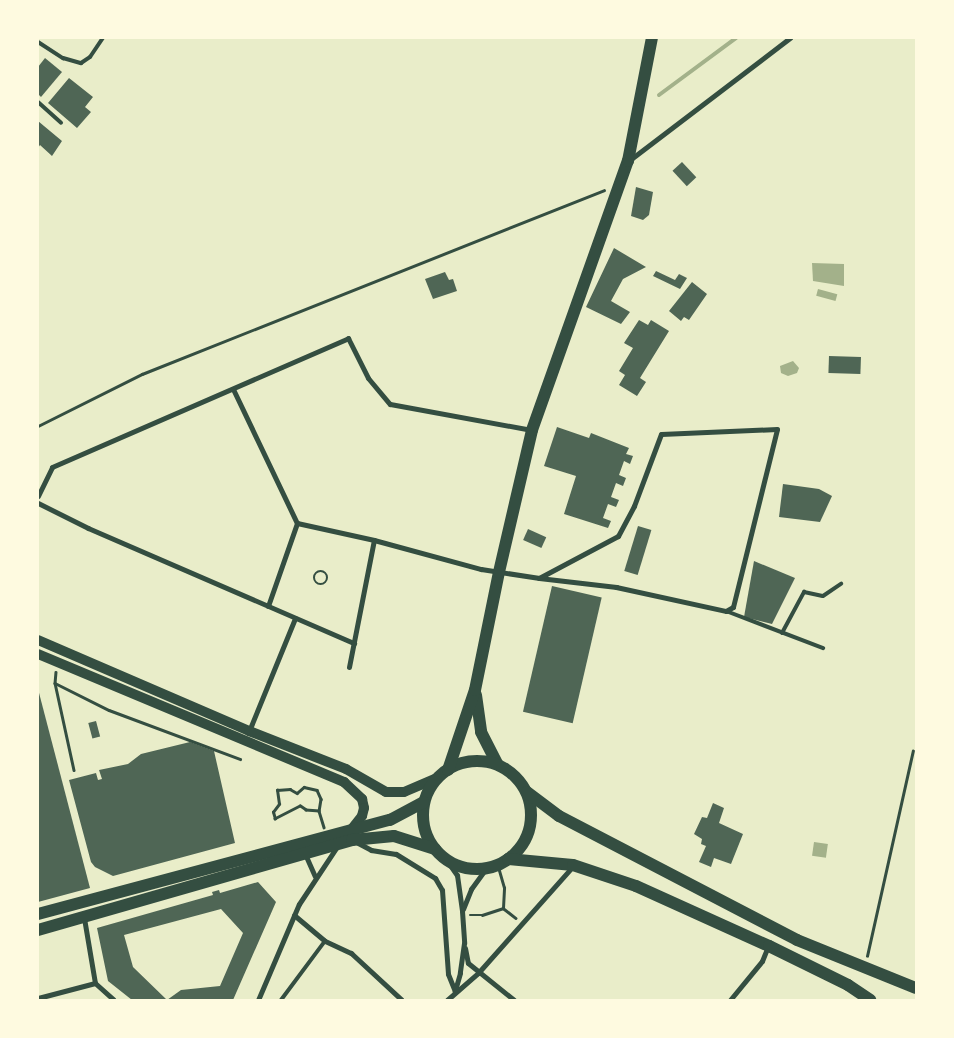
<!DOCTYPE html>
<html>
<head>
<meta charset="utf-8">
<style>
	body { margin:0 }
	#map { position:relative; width:954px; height:1038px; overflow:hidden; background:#e9edc9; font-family:Manrope,sans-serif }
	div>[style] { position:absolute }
	.water>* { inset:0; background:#a3b18a; transform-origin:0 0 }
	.stream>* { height:4px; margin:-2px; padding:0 2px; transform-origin:2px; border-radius:2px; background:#a3b18a }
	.building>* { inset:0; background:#4f6655; transform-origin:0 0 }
	.path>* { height:2.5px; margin:-1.25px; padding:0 1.25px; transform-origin:1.25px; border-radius:1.25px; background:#344e41 }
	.path>.ring { margin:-1.25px; padding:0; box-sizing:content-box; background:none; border:2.5px solid #344e41; border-radius:50% }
	.service>* { height:4px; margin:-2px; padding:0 2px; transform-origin:2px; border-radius:2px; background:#344e41 }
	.minor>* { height:5px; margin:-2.5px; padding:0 2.5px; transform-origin:2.5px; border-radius:2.5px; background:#344e41 }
	.secondary>* { height:10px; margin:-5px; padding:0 5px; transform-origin:5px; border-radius:5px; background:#344e41 }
	.trunk>* { height:12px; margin:-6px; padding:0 6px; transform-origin:6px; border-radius:6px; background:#344e41 }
	.trunk>.ring { margin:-6px; padding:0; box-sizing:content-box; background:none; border:12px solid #344e41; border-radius:50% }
	span { translate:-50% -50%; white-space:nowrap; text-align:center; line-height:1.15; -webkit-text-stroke:5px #fefae0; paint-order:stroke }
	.frame { position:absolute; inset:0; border:39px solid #fefae0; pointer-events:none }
</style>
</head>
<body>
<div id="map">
	<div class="water">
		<i style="clip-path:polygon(812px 263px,844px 264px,844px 286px,813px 281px)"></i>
		<i style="left:818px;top:289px;width:20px;height:7px;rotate:15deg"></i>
		<i style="clip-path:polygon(793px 361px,799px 368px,797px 373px,788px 376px,781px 373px,780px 366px)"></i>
		<i style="left:814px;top:842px;width:14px;height:14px;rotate:8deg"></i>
	</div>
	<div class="stream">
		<i style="left:659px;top:95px;width:96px;rotate:-36.5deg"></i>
	</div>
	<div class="building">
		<i style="clip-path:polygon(45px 58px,62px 72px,41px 97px,38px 94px,38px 67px)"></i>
		<i style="clip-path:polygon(69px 78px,93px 97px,85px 107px,91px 112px,77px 128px,48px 103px)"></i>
		<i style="clip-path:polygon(38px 121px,62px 141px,52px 156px,40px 145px,38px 148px)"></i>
		<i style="left:682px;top:162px;width:21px;height:13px;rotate:47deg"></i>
		<i style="clip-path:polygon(636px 187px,653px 192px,649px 215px,643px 220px,631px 216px)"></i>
		<i style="clip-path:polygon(614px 248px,646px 267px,623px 279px,611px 301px,630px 312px,621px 324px,586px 307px)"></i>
		<i style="clip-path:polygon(656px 271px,675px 280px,679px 274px,687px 278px,680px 289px,653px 276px)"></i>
		<i style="clip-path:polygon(445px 272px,449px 280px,453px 279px,457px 291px,433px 299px,425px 279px)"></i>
		<i style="clip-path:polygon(692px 282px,707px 294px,689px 320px,684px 317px,681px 321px,669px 311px)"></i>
		<i style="clip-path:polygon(639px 320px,648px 325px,651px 320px,669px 331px,640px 378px,646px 382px,637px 396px,619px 385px,625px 375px,619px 371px,633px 348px,624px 343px)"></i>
		<i style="left:829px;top:356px;width:32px;height:17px;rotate:2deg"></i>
		<i style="clip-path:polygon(557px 427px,589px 438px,591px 433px,629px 448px,626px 454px,633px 456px,630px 464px,624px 461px,619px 475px,626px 478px,623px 486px,616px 483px,611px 497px,619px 500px,616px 507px,608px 504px,603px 518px,611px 521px,608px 528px,564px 514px,576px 476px,544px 466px)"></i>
		<i style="clip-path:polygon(783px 484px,819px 489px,832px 496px,820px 522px,779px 517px)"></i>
		<i style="left:638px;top:526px;width:14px;height:47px;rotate:17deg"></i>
		<i style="left:528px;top:529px;width:20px;height:12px;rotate:24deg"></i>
		<i style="clip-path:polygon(754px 561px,795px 578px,772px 624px,744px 617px)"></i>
		<i style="left:552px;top:586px;width:51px;height:129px;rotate:13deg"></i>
		<i style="clip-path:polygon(38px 689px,90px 888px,38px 902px)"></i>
		<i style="left:96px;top:721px;width:16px;height:8px;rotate:75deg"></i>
		<i style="clip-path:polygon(190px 742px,214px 751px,235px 843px,113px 876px,95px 867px,91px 862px,69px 780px,96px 773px,98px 780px,102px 779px,99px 770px,128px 764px,141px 754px)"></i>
		<i style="clip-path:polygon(713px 803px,724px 808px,719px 823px,743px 834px,731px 864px,714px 858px,711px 867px,699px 862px,706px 846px,701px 844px,702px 839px,694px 834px,702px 817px,707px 818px)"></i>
		<i style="clip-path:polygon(evenodd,258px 882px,276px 902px,233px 1000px,132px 1000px,108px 981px,97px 928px,213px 895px,212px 892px,219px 890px,220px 893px,258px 882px,221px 909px,243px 933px,220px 986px,181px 990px,167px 1000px,133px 967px,124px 935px,221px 909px)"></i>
	</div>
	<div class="path">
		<i style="left:38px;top:426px;width:116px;rotate:-26.6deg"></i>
		<i style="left:142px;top:374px;width:497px;rotate:-21.7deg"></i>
		<i class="ring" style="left:314px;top:571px;width:11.5px;height:11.5px"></i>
		<i style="left:56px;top:672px;width:11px;rotate:95deg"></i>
		<i style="left:55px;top:683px;width:60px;rotate:26.6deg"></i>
		<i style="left:109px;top:710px;width:140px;rotate:20.5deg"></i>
		<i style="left:55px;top:683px;width:89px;rotate:77.7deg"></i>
		<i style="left:319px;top:811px;width:13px;rotate:-176deg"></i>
		<i style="left:306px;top:810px;width:7px;rotate:-146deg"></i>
		<i style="left:300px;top:806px;width:28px;rotate:153deg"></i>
		<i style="left:275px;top:819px;width:7px;rotate:-106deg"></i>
		<i style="left:273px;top:812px;width:10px;rotate:-53deg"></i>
		<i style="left:279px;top:804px;width:14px;rotate:-98deg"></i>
		<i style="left:277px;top:790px;width:13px;rotate:-4deg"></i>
		<i style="left:290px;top:789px;width:8px;rotate:30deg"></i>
		<i style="left:297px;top:793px;width:9px;rotate:-41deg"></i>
		<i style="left:304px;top:787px;width:13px;rotate:13deg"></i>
		<i style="left:317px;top:790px;width:10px;rotate:66deg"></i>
		<i style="left:321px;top:799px;width:12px;rotate:99deg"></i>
		<i style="left:319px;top:811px;width:17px;rotate:73deg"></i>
		<i style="left:503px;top:908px;width:16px;rotate:38deg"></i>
		<i style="left:470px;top:915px;width:12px"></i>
		<i style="left:482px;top:915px;width:22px;rotate:-18deg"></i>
		<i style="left:503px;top:908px;width:20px;rotate:-87deg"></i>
		<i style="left:504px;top:888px;width:22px;rotate:-106deg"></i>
		<i style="left:867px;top:956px;width:210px;rotate:-77.4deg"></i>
	</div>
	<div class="service">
		<i style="left:38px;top:42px;width:30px;rotate:33deg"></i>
		<i style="left:63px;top:58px;width:19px;rotate:16deg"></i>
		<i style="left:81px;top:63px;width:11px;rotate:-34deg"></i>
		<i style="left:90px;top:57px;width:23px;rotate:-56deg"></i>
		<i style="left:38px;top:102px;width:31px;rotate:42deg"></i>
		<i style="left:726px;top:611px;width:104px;rotate:20.9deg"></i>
		<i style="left:782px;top:633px;width:47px;rotate:-61.8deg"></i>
		<i style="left:804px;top:592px;width:19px;rotate:12deg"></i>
		<i style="left:823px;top:596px;width:22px;rotate:-34deg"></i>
		<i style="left:281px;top:1000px;width:74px;rotate:-53.3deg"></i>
	</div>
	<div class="minor">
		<i style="left:631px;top:159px;width:200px;rotate:-37.3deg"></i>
		<i style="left:233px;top:389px;width:148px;rotate:64.5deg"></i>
		<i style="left:297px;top:523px;width:79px;rotate:12.4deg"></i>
		<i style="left:374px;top:540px;width:111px;rotate:15.2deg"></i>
		<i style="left:481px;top:569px;width:59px;rotate:8.8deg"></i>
		<i style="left:539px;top:578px;width:78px;rotate:6.7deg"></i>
		<i style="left:616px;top:587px;width:113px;rotate:12.3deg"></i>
		<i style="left:726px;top:611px;width:8px;rotate:-30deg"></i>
		<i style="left:733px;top:607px;width:183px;rotate:-76.1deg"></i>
		<i style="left:777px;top:429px;width:116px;rotate:177.5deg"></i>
		<i style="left:661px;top:434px;width:77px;rotate:110.6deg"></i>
		<i style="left:634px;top:506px;width:34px;rotate:118deg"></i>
		<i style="left:618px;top:536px;width:89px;rotate:152deg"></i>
		<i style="left:38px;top:496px;width:32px;rotate:-64deg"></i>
		<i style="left:52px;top:467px;width:323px;rotate:-23.5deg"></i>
		<i style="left:348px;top:338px;width:45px;rotate:63.4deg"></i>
		<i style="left:368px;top:378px;width:34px;rotate:50deg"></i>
		<i style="left:390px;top:404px;width:144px;rotate:10.4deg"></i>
		<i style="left:38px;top:503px;width:56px;rotate:26.6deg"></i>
		<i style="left:88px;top:528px;width:290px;rotate:23.4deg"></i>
		<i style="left:268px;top:606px;width:88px;rotate:-70.7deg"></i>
		<i style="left:349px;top:667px;width:129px;rotate:-78.9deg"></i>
		<i style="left:249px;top:731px;width:122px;rotate:-67.8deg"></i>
		<i style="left:358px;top:843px;width:15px;rotate:28deg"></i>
		<i style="left:371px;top:850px;width:25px;rotate:9deg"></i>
		<i style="left:396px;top:854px;width:46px;rotate:31.6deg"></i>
		<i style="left:435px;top:878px;width:14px;rotate:60deg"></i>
		<i style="left:442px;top:890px;width:84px;rotate:85.9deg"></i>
		<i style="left:448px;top:974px;width:18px;rotate:68deg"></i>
		<i style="left:305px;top:854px;width:24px;rotate:66deg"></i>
		<i style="left:445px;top:858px;width:21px;rotate:55deg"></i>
		<i style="left:457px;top:875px;width:36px;rotate:82deg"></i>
		<i style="left:462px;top:911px;width:32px;rotate:86deg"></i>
		<i style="left:464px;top:943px;width:30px;rotate:98deg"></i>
		<i style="left:460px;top:973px;width:19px;rotate:106deg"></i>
		<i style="left:463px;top:909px;width:22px;rotate:-68deg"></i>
		<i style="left:471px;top:889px;width:26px;rotate:-54deg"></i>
		<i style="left:294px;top:915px;width:40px;rotate:40deg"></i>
		<i style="left:325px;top:941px;width:29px;rotate:25deg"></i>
		<i style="left:351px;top:953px;width:69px;rotate:42.7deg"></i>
		<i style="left:84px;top:918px;width:66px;rotate:80.4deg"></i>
		<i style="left:95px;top:983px;width:25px;rotate:42deg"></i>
		<i style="left:465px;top:948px;width:15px;rotate:79deg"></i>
		<i style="left:468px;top:963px;width:59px;rotate:38.8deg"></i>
		<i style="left:38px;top:998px;width:59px;rotate:-14.7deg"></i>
		<i style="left:258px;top:1000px;width:104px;rotate:-66.9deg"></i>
		<i style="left:299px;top:904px;width:67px;rotate:-56.5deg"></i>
		<i style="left:447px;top:1000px;width:41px;rotate:-41.1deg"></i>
		<i style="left:478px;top:973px;width:143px;rotate:-48.4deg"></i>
		<i style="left:730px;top:1000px;width:50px;rotate:-50.6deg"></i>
		<i style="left:762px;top:961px;width:16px;rotate:-68deg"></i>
	</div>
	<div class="secondary">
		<i style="left:38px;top:640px;width:230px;rotate:23.3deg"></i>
		<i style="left:249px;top:731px;width:104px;rotate:21.4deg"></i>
		<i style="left:346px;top:769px;width:46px;rotate:29.9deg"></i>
		<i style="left:386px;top:792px;width:18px"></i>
		<i style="left:404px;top:792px;width:38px;rotate:-23deg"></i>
		<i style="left:38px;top:654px;width:332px;rotate:22.7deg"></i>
		<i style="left:344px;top:782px;width:25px;rotate:43deg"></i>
		<i style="left:362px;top:799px;width:9px;rotate:77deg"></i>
		<i style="left:364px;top:808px;width:8px;rotate:104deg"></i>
		<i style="left:362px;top:816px;width:16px;rotate:128deg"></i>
	</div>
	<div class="trunk">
		<i style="left:476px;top:695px;width:37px;rotate:82deg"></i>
		<i style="left:481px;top:732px;width:36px;rotate:63deg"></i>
		<i class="ring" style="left:423px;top:761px;width:96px;height:96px"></i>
		<i style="left:448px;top:770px;width:84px;rotate:-71.4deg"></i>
		<i style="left:475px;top:690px;width:120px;rotate:-78.5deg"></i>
		<i style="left:499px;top:572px;width:146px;rotate:-76.9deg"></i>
		<i style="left:532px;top:430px;width:286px;rotate:-70.4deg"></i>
		<i style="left:628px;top:161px;width:125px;rotate:-79deg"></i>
		<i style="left:527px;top:792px;width:40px;rotate:37deg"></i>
		<i style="left:559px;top:816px;width:268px;rotate:27.5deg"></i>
		<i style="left:797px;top:940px;width:128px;rotate:22deg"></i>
		<i style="left:508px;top:859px;width:65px;rotate:5.3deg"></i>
		<i style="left:573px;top:865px;width:66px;rotate:18.4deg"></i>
		<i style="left:636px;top:886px;width:146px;rotate:24.3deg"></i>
		<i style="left:769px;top:946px;width:88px;rotate:26.3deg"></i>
		<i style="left:848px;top:985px;width:27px;rotate:34deg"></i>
		<i style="left:38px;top:914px;width:364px;rotate:-15deg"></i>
		<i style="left:390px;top:820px;width:38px;rotate:-28deg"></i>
		<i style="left:38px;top:930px;width:327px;rotate:-16deg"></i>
		<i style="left:352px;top:840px;width:42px;rotate:-5.4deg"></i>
		<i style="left:394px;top:836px;width:43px;rotate:17.6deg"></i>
	</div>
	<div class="frame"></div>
</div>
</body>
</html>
